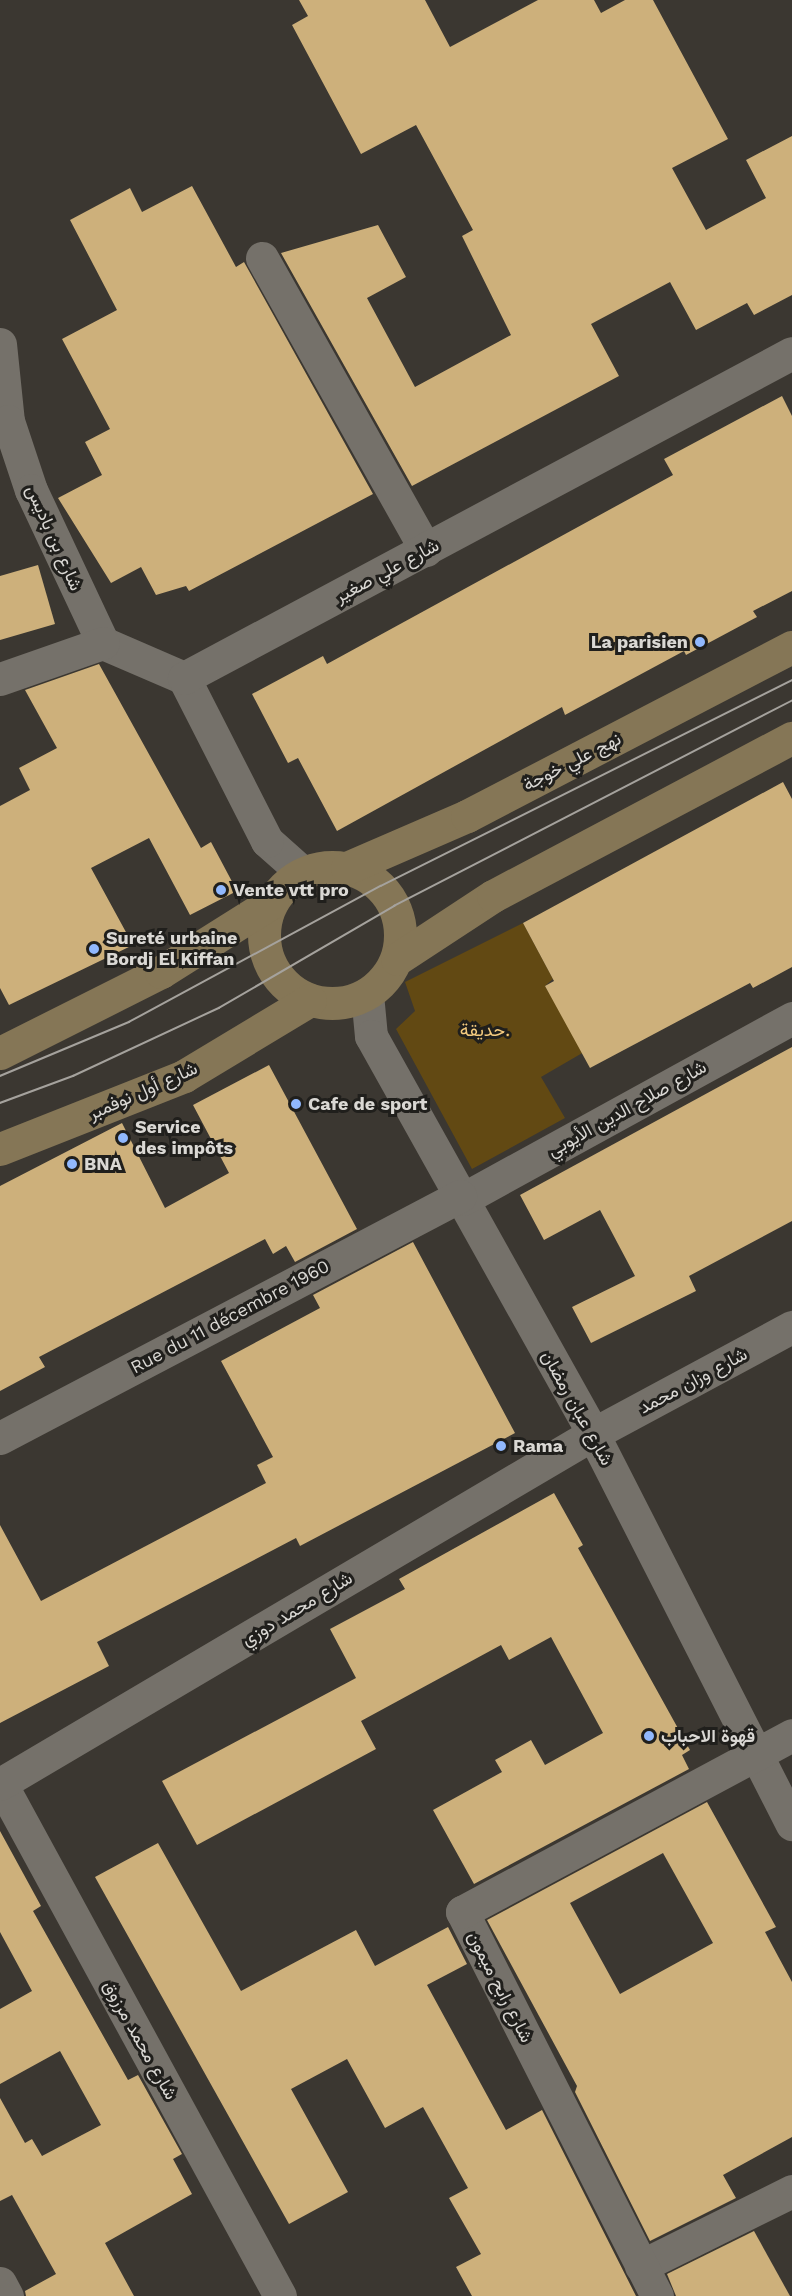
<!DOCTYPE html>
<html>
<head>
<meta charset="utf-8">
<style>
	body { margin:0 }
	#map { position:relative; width:792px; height:2296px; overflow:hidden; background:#3b3731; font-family:"Work Sans",Vazirmatn,sans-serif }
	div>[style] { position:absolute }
	.green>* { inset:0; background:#624913 }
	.building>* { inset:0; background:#cdb07b }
	.minor>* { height:33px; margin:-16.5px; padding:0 16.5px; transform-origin:16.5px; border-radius:16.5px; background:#75716a }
	.tertiary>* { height:33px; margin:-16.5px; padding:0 16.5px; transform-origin:16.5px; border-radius:16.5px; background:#75716a }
	.secondary>* { height:33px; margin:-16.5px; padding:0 16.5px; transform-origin:16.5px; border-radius:16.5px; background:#857656 }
	.secondary>.ring { margin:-16.5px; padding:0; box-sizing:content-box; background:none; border:33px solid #857656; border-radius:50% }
	.tram>* { height:1.5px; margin:-0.75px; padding:0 0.75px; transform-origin:0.75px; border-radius:0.75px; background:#a5a29d }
	.dots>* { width:16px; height:16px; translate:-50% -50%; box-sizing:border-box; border:3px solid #201f1c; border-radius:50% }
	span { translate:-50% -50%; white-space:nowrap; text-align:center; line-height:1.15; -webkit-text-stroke:6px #201f1c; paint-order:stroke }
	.street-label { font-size:18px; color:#dad8d4 }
	.poi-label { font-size:18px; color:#dad8d4; font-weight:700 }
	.right { translate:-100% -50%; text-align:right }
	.left { translate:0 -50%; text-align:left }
	.park-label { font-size:18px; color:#f6cc7f }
</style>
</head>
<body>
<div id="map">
	<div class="green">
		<i style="clip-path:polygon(523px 923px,553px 979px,545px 986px,584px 1052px,541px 1077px,565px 1118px,472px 1169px,396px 1029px,415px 1011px,405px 982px)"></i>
	</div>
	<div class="building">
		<i style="clip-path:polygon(299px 0,425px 0,450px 47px,538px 0,594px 0,601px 13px,625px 0,653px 0,728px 139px,672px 168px,706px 230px,766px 198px,746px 160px,792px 136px,792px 295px,754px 315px,747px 303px,696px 330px,670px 282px,591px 324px,619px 376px,412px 486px,281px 253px,378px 225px,406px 277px,367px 298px,415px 387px,511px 335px,462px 236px,473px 230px,416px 125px,361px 154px,292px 25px,308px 16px)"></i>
		<i style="clip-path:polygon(192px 186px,236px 267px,244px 262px,373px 494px,189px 591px,186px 586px,156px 595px,141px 567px,111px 583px,58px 498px,102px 475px,85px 442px,110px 429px,62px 339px,117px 310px,70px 220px,130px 188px,142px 212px)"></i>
		<i style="clip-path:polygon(782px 396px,792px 416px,792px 591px,753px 611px,757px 617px,686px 655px,684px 651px,565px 715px,562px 707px,337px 831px,298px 758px,288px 763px,252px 694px,323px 656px,327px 664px,673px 475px,664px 459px)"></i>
		<i style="clip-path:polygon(38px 565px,55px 624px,0 640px,0 576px)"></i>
		<i style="clip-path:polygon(99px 664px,201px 848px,211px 842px,237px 891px,190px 915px,149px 838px,91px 868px,133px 945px,9px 1005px,0 988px,0 806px,30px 790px,19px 768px,57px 748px,25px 690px)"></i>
		<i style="clip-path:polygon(783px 782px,792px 799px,792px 967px,753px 988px,750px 983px,590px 1068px,545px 986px,554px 981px,523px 923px)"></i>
		<i style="clip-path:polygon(792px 1047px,792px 1221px,689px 1276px,696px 1291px,591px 1343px,572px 1307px,635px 1276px,600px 1210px,544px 1240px,520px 1195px)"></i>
		<i style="clip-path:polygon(269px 1065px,357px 1229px,295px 1262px,286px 1246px,273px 1254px,265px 1239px,39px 1357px,45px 1367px,0 1391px,0 1186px,122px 1123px,165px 1208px,229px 1173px,193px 1105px)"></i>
		<i style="clip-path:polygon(413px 1242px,515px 1433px,300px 1546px,296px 1538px,97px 1642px,109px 1666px,0 1723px,0 1525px,41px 1601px,266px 1483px,257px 1465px,273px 1457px,221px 1361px,320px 1308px,313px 1295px)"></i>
		<i style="clip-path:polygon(554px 1493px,583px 1545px,578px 1548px,690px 1750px,682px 1755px,689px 1769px,474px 1884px,433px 1810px,502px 1772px,495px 1760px,531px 1740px,545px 1765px,603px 1733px,551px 1637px,509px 1660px,501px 1645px,361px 1721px,376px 1749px,197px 1845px,162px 1781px,356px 1678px,330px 1629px,405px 1589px,399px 1579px)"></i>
		<i style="clip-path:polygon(evenodd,707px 1802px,776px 1927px,765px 1932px,792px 1982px,792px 2137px,723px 2175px,736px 2198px,650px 2241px,575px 2092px,577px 2086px,487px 1920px,707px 1802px,663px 1853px,713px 1943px,620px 1994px,570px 1903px,663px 1853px)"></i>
		<i style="clip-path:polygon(0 1831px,41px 1906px,33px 1911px,128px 2080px,138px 2075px,182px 2154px,173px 2159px,192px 2194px,105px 2243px,134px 2296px,26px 2296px,25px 2291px,56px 2274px,12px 2195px,0 2201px,0 2098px,25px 2143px,32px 2139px,42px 2156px,101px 2125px,60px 2051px,0 2084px,0 2009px,32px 1991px,0 1932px)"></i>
		<i style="clip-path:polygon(158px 1843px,241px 1991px,356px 1930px,375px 1966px,448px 1927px,467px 1964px,427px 1985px,506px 2130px,542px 2110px,636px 2296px,472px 2296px,456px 2267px,481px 2254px,449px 2198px,468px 2188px,423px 2107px,385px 2128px,347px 2059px,291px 2089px,348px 2192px,289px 2224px,95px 1877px)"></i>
		<i style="clip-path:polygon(754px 2231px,790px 2296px,676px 2296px,667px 2274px)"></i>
	</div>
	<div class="minor">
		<i style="left:262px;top:258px;width:335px;rotate:60.7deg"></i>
		<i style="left:0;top:344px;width:77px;rotate:84.1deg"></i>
		<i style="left:8px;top:421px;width:73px;rotate:71.6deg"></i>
		<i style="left:31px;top:490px;width:169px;rotate:64.8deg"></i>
		<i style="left:103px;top:643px;width:88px;rotate:23.4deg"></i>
		<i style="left:0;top:679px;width:109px;rotate:-19.3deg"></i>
		<i style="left:303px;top:873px;width:48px;rotate:-138.4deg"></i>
		<i style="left:267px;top:841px;width:183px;rotate:-117deg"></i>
		<i style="left:184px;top:678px;width:689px;rotate:-28.13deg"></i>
		<i style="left:367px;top:994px;width:42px;rotate:84.6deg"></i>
		<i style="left:371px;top:1036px;width:456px;rotate:60.8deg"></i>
		<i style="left:593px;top:1434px;width:438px;rotate:63deg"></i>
		<i style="left:463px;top:1199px;width:376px;rotate:-28.8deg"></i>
		<i style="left:0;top:1438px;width:520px;rotate:-27.75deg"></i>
		<i style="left:1px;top:1784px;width:583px;rotate:61.41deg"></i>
		<i style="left:641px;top:2266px;width:169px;rotate:-26.4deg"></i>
		<i style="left:0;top:2283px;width:15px;rotate:62deg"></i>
		<i style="left:657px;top:2296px;width:431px;rotate:-116.9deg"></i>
		<i style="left:462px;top:1912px;width:374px;rotate:-28.2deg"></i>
	</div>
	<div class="tertiary">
		<i style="left:0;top:1784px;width:689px;rotate:-30.55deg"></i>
		<i style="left:593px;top:1434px;width:226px;rotate:-28.3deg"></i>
	</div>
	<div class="secondary">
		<i class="ring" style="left:264px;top:867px;width:103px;height:103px"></i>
		<i style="left:347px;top:868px;width:131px;rotate:-23.4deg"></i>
		<i style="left:467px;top:816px;width:366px;rotate:-27.5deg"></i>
		<i style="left:397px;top:959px;width:115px;rotate:-33.3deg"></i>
		<i style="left:493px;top:896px;width:338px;rotate:-27.9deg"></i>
		<i style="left:0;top:1053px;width:180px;rotate:-26.7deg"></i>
		<i style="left:161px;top:972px;width:131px;rotate:-32.2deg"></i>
		<i style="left:0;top:1149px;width:198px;rotate:-21.6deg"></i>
		<i style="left:184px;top:1076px;width:147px;rotate:-31.1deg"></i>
	</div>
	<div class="tram">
		<i style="left:0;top:1076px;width:140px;rotate:-22.7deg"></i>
		<i style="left:129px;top:1022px;width:286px;rotate:-28.4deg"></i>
		<i style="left:381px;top:886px;width:460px;rotate:-26.6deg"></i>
		<i style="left:0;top:1103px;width:78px;rotate:-20.3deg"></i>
		<i style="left:73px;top:1076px;width:161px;rotate:-25deg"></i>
		<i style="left:219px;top:1008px;width:203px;rotate:-30.2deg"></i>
		<i style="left:394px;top:906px;width:448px;rotate:-27.3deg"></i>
	</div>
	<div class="dots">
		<i style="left:700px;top:642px;background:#91b8fd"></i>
		<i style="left:221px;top:890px;background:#91b8fd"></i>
		<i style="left:94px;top:949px;background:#91b8fd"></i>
		<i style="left:296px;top:1104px;background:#91b8fd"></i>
		<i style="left:123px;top:1138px;background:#91b8fd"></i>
		<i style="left:72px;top:1164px;background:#91b8fd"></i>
		<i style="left:501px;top:1446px;background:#91b8fd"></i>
		<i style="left:649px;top:1736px;background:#91b8fd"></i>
	</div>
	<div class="street-label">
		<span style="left:54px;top:538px;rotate:66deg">شارع بن باديس</span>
		<span style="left:387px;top:571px;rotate:-28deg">شارع علي صغير</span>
		<span style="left:572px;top:762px;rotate:-27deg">نهج علي خوجة</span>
		<span style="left:143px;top:1091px;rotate:-24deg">شارع أول نوفمبر</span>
		<span style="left:627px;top:1109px;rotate:-29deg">شارع صلاح الدين الأيوبي</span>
		<span style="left:230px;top:1317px;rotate:-28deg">Rue du 11 décembre 1960</span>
		<span style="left:693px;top:1381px;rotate:-28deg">شارع وزان محمد</span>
		<span style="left:577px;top:1408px;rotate:61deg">شارع عبان رمضان</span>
		<span style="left:297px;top:1609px;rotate:-31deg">شارع محمد دوزي</span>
		<span style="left:500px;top:1987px;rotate:63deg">شارع رابح ميمون</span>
		<span style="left:140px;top:2040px;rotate:61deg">شارع محمد مرزوق</span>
	</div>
	<div class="poi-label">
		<span class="right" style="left:688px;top:642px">La parisien</span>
		<span class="left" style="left:233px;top:890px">Vente vtt pro</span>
		<span class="left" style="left:106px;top:949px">Sureté urbaine<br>Bordj El Kiffan</span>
		<span class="left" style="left:308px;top:1104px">Cafe de sport</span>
		<span class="left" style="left:135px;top:1138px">Service<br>des impôts</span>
		<span class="left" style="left:84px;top:1164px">BNA</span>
		<span class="left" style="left:513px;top:1446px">Rama</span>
		<span class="left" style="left:661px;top:1736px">قهوة الاحباب</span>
	</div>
	<div class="park-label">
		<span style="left:485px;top:1030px">حديقة.</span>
	</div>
</div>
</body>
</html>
